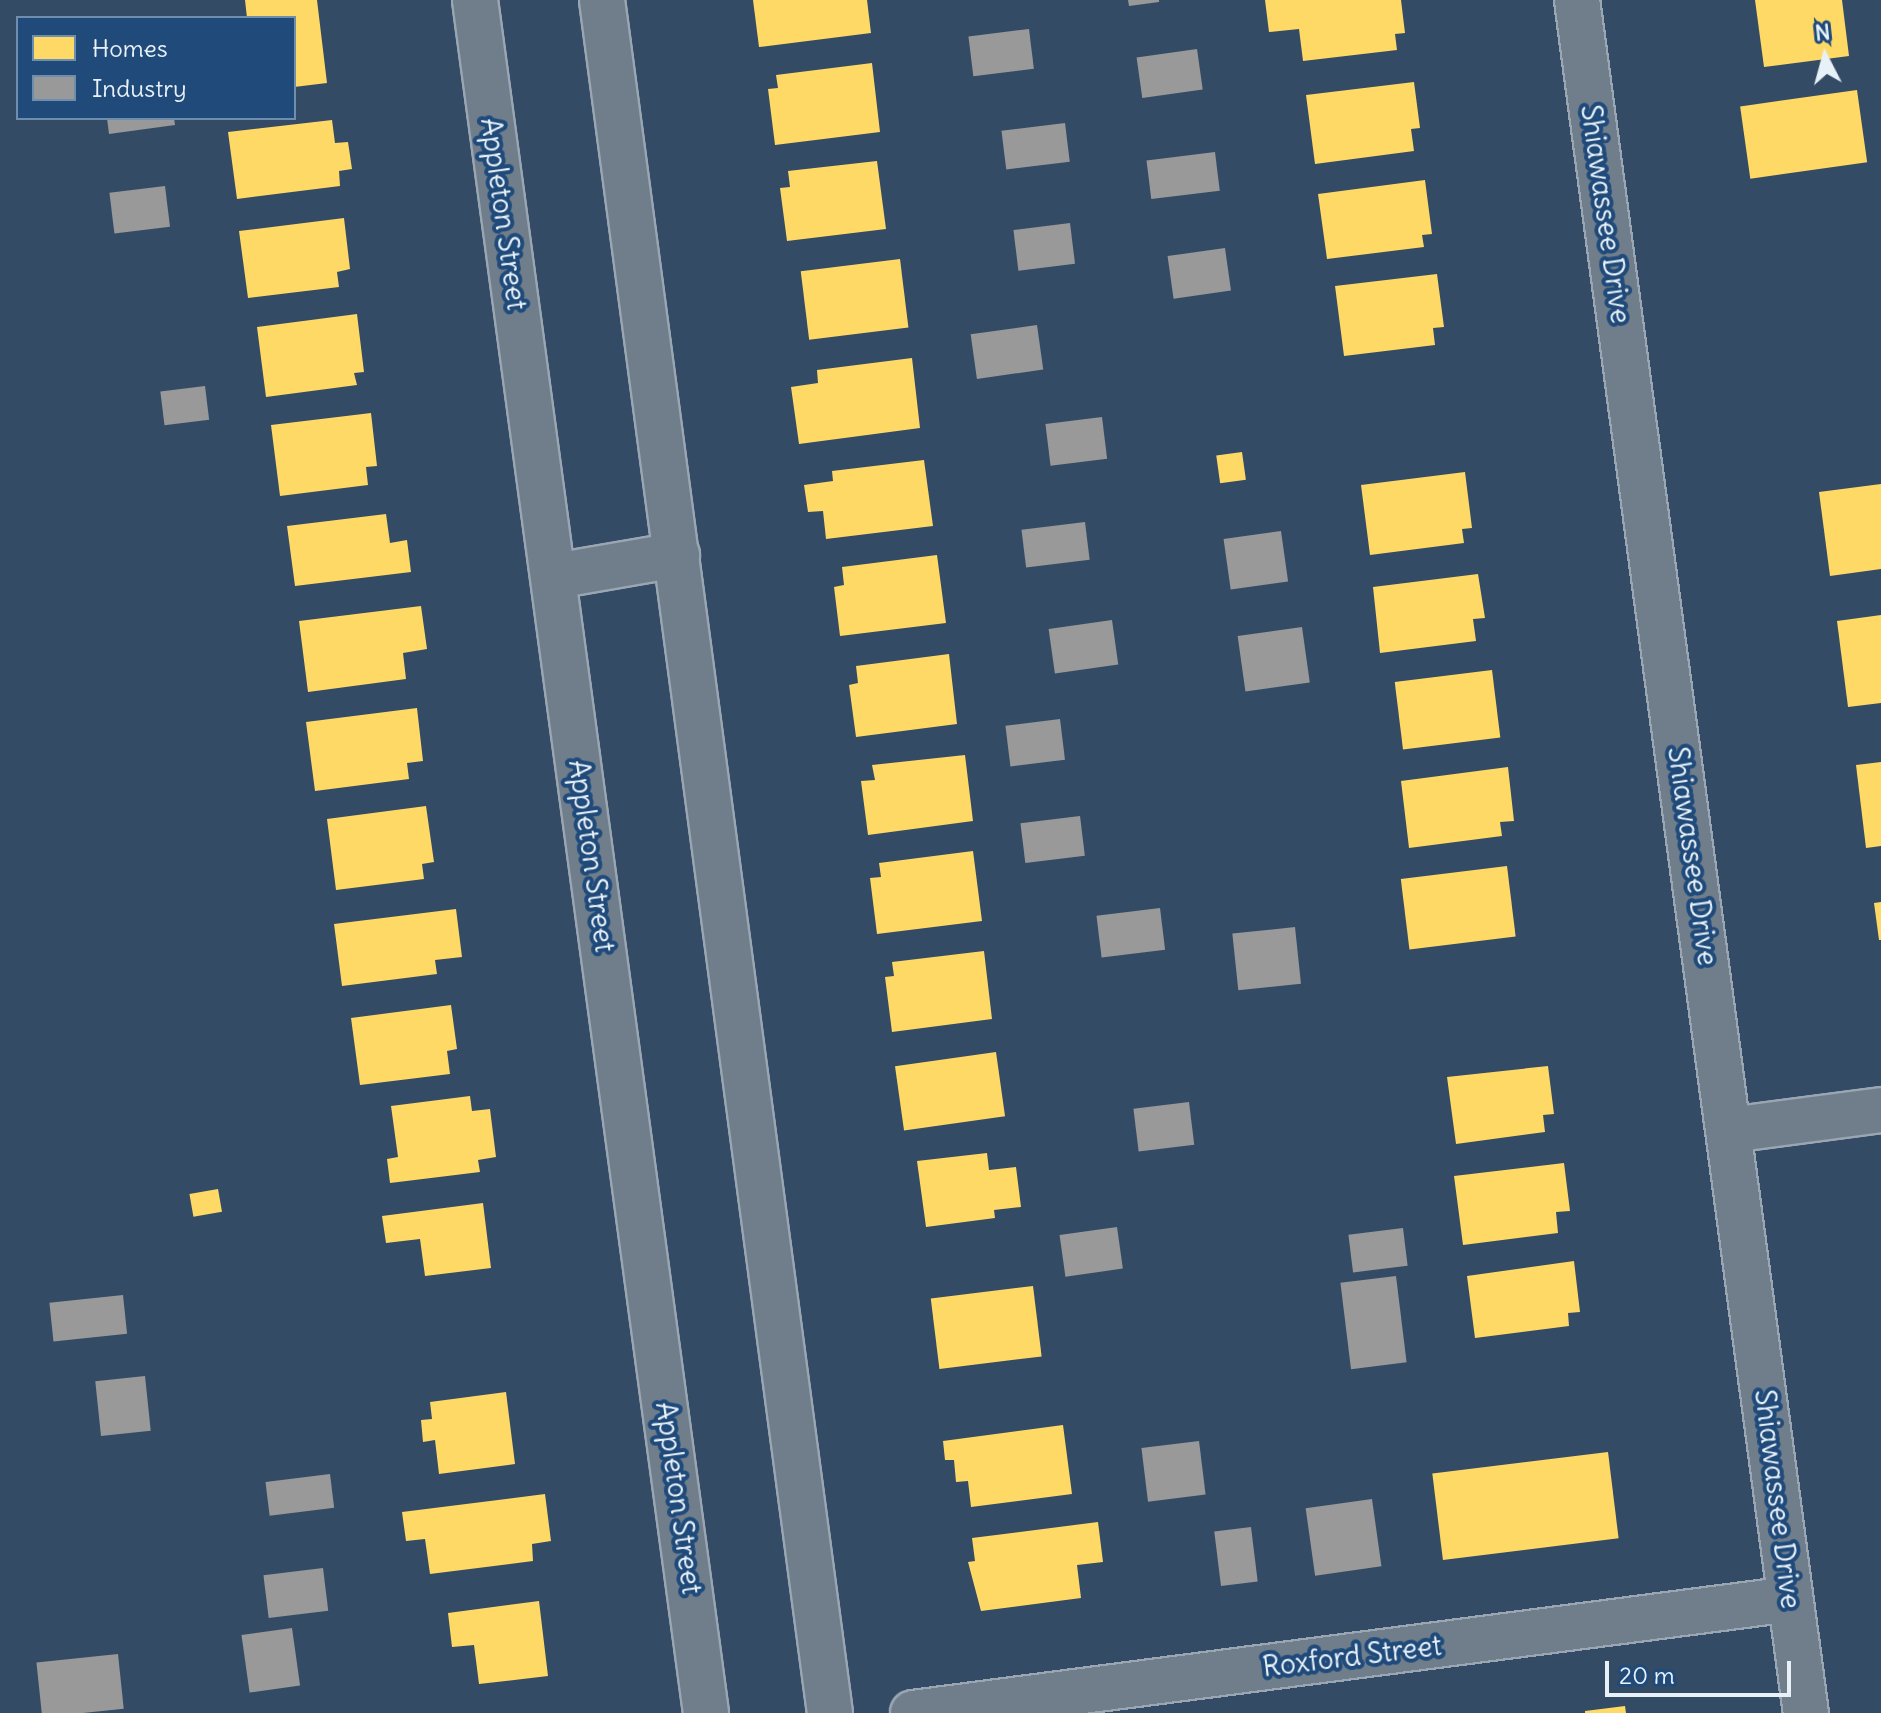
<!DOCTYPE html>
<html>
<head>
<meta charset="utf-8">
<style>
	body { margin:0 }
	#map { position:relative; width:1881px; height:1713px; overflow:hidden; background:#344b65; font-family:Delius,sans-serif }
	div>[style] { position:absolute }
	.homes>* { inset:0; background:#ffd966; transform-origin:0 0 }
	.industry>* { inset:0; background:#999; transform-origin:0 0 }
	.roads { filter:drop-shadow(2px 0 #9aa6b3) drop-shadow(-2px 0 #9aa6b3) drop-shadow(0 2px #9aa6b3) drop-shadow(0 -2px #9aa6b3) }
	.street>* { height:44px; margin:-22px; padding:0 22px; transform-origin:22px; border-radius:22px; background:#707e8c }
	span { translate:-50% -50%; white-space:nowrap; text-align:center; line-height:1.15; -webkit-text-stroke:8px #1f4a7a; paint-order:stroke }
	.street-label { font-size:28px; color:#e8f1f8 }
	.legend { position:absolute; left:16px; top:16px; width:280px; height:104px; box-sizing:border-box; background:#1f4a7a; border:2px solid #6f8dac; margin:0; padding:10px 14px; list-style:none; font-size:24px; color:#e8f1f8 }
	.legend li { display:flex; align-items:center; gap:16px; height:40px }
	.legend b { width:40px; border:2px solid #6f8dac }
	.north { position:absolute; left:1785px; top:16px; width:80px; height:80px; -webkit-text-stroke:6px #1f4a7a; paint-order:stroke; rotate:354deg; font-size:22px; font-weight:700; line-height:32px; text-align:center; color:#e8f1f8 }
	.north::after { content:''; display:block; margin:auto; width:28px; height:36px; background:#e8f1f8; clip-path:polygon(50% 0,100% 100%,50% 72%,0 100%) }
	.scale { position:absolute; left:1605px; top:1661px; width:186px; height:36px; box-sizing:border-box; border:4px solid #e8f1f8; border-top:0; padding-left:10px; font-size:24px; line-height:28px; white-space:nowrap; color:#e8f1f8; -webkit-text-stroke:6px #1f4a7a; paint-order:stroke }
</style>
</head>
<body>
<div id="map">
	<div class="homes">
		<i style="clip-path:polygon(245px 0,317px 0,327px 83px,294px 87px,294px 18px,247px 18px)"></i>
		<i style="clip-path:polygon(753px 0,867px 0,871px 33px,759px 47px)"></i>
		<i style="clip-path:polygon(1265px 0,1401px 0,1405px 33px,1395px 34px,1397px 50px,1303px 61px,1299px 29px,1269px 32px)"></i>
		<i style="clip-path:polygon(1755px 0,1842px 0,1849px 56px,1764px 67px)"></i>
		<i style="clip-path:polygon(872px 63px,880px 132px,775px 145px,768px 89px,778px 88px,776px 75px)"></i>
		<i style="clip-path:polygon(1414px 82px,1420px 128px,1411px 129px,1414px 151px,1315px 164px,1306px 95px)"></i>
		<i style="left:1857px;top:90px;width:73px;height:118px;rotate:82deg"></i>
		<i style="clip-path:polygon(332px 120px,335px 143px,348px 142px,352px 169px,339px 171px,340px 186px,237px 199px,228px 132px)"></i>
		<i style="clip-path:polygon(877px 161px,886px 229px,787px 241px,780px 188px,790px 187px,788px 171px)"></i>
		<i style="clip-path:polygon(1425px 180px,1432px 234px,1422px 235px,1424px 247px,1327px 259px,1318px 194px)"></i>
		<i style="clip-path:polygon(344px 218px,350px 269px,337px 272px,339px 287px,248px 298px,239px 231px)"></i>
		<i style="left:900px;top:259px;width:69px;height:100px;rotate:83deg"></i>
		<i style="clip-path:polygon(1437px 274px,1444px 327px,1433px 328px,1435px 345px,1344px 356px,1335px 286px)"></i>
		<i style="clip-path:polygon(357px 314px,364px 372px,354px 373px,357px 385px,266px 397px,257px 327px)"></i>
		<i style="clip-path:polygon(912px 358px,920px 428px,799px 444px,791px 387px,818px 383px,817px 370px)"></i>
		<i style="clip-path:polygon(371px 413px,377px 466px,366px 467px,368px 485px,280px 496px,271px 425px)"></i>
		<i style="left:1242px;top:452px;width:28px;height:26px;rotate:82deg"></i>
		<i style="clip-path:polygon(924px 460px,933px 526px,826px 539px,823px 511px,808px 512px,804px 485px,833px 481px,832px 471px)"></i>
		<i style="clip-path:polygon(1465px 472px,1472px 528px,1462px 529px,1464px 543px,1370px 555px,1361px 485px)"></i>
		<i style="clip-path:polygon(1881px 484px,1881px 569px,1830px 576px,1819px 492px)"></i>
		<i style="clip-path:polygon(386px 514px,390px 543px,407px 540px,411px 572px,295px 586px,287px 526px)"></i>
		<i style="clip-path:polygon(937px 555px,946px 623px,840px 636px,834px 587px,844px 585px,842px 567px)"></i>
		<i style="clip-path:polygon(1478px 574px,1485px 618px,1473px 619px,1476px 641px,1380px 653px,1373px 587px)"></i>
		<i style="clip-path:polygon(421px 606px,427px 649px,403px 653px,406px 679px,308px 692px,299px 621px)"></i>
		<i style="clip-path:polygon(1881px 615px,1881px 703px,1848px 707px,1837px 621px)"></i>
		<i style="clip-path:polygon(949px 654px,957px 724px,856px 737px,849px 685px,858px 683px,856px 666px)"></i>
		<i style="left:1492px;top:670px;width:68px;height:98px;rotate:83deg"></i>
		<i style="clip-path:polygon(417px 708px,423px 761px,407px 763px,409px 779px,315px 791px,306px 722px)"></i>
		<i style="clip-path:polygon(965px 755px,973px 821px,868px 835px,861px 781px,875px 780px,872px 765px)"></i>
		<i style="clip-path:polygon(1881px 762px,1881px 846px,1866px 848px,1856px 765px)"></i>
		<i style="clip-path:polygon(1508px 767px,1514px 821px,1500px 822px,1502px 836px,1409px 848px,1401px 781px)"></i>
		<i style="clip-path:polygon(426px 806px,434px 862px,422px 864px,424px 879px,336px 890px,327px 819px)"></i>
		<i style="clip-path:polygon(973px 851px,982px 921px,877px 934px,870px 878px,881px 877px,879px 863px)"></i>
		<i style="left:1507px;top:866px;width:71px;height:107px;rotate:83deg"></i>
		<i style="clip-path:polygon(1881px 902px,1881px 940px,1879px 940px,1874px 903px)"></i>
		<i style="clip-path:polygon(456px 909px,462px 957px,435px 960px,437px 974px,342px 986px,334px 924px)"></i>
		<i style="clip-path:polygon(984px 951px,992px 1019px,892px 1032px,885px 977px,894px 976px,892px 962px)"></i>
		<i style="clip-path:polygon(451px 1005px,457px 1049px,447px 1051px,450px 1074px,360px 1085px,351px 1018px)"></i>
		<i style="left:996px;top:1052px;width:65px;height:102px;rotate:82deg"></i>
		<i style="clip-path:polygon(1548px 1066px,1554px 1114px,1543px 1115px,1545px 1132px,1456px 1144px,1447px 1077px)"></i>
		<i style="clip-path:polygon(470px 1096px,472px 1111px,490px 1109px,496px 1157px,478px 1160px,480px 1172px,390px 1183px,387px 1159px,398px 1157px,391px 1106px)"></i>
		<i style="clip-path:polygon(987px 1153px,989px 1170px,1016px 1167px,1021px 1207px,994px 1210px,995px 1218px,926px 1227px,917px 1161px)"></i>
		<i style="clip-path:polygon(1564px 1163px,1570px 1211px,1556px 1212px,1558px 1233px,1463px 1245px,1454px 1176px)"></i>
		<i style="left:218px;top:1189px;width:23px;height:29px;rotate:80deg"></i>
		<i style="clip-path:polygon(483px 1203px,491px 1268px,425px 1276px,420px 1239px,386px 1243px,382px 1216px)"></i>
		<i style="clip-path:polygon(1574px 1261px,1580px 1312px,1568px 1313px,1569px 1326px,1475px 1338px,1467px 1276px)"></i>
		<i style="left:1033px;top:1286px;width:71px;height:103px;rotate:83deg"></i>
		<i style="clip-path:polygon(506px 1392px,515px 1464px,439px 1474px,435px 1440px,423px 1442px,421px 1420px,432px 1419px,430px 1402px)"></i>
		<i style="clip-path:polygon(1063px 1425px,1072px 1494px,971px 1507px,968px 1481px,956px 1482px,954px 1460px,945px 1460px,943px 1441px)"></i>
		<i style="left:1608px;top:1452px;width:87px;height:177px;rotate:83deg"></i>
		<i style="clip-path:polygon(545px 1494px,551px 1541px,532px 1544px,533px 1561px,430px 1574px,425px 1539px,406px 1541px,402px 1512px)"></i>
		<i style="clip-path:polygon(1098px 1522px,1103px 1562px,1077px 1565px,1081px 1598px,981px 1611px,968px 1562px,975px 1561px,972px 1538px)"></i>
		<i style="clip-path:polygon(539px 1601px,548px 1676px,479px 1684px,474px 1645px,452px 1647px,448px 1613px)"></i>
		<i style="clip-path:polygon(1625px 1706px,1626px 1713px,1585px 1713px,1585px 1711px)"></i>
	</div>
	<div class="industry">
		<i style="clip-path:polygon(1128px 0,1159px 0,1159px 2px,1129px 6px)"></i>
		<i style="left:1029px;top:29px;width:40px;height:61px;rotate:83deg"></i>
		<i style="left:1197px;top:49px;width:41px;height:61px;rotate:82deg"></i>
		<i style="clip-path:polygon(107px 118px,174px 118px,175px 125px,109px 134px)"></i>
		<i style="left:1065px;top:123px;width:39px;height:64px;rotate:83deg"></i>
		<i style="left:1215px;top:152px;width:39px;height:69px;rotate:83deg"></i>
		<i style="left:165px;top:186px;width:41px;height:56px;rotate:83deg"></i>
		<i style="left:1070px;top:223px;width:41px;height:57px;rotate:83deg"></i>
		<i style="left:1225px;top:248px;width:43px;height:58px;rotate:82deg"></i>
		<i style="left:1037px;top:325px;width:45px;height:67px;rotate:82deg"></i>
		<i style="left:205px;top:386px;width:34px;height:45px;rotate:83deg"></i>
		<i style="left:1102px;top:417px;width:42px;height:57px;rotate:83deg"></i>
		<i style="left:1085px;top:522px;width:38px;height:64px;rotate:83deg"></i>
		<i style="left:1281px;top:531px;width:51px;height:58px;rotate:82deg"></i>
		<i style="left:1112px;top:620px;width:45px;height:64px;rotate:82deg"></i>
		<i style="left:1302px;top:627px;width:56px;height:65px;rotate:82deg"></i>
		<i style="left:1060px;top:719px;width:41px;height:55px;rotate:83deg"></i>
		<i style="left:1080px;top:816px;width:40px;height:60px;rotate:83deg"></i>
		<i style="left:1160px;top:908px;width:42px;height:64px;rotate:83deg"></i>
		<i style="left:1295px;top:927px;width:57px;height:63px;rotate:84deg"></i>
		<i style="left:1189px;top:1102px;width:43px;height:56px;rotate:83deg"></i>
		<i style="left:1117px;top:1227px;width:42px;height:58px;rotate:82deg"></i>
		<i style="left:1403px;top:1228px;width:38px;height:55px;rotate:83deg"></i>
		<i style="left:1396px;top:1276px;width:87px;height:56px;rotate:83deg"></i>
		<i style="left:123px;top:1295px;width:39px;height:74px;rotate:84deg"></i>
		<i style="left:145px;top:1376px;width:55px;height:50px;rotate:84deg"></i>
		<i style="left:1199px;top:1441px;width:54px;height:58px;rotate:83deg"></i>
		<i style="left:330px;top:1474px;width:34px;height:65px;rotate:83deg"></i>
		<i style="left:1372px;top:1499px;width:68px;height:67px;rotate:82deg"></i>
		<i style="left:1251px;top:1527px;width:55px;height:37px;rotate:83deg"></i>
		<i style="left:323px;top:1568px;width:43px;height:60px;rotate:83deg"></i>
		<i style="left:292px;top:1628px;width:58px;height:51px;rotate:82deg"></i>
		<i style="left:118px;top:1654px;width:55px;height:82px;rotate:84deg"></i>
	</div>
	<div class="roads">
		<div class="street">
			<i style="left:475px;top:0;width:1729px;rotate:82.32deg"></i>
			<i style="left:602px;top:0;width:1728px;rotate:82.42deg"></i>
			<i style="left:1577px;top:0;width:1728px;rotate:82.39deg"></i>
			<i style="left:555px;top:576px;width:124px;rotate:-9.8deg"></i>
			<i style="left:1730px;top:1130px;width:152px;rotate:-7.5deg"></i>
			<i style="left:913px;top:1713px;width:885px;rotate:-7.4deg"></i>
		</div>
	</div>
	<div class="street-label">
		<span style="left:504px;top:214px;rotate:82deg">Appleton Street</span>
		<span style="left:1606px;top:214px;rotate:82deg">Shiawassee Drive</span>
		<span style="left:592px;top:856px;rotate:82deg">Appleton Street</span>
		<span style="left:1693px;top:856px;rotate:82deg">Shiawassee Drive</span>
		<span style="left:679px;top:1498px;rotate:82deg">Appleton Street</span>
		<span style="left:1778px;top:1499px;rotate:83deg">Shiawassee Drive</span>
		<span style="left:1352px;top:1656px;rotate:-7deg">Roxford Street</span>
	</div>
	<ul class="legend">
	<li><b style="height:22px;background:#ffd966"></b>Homes</li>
	<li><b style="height:22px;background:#999"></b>Industry</li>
	</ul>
	<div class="north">N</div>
	<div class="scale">20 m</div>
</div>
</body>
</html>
